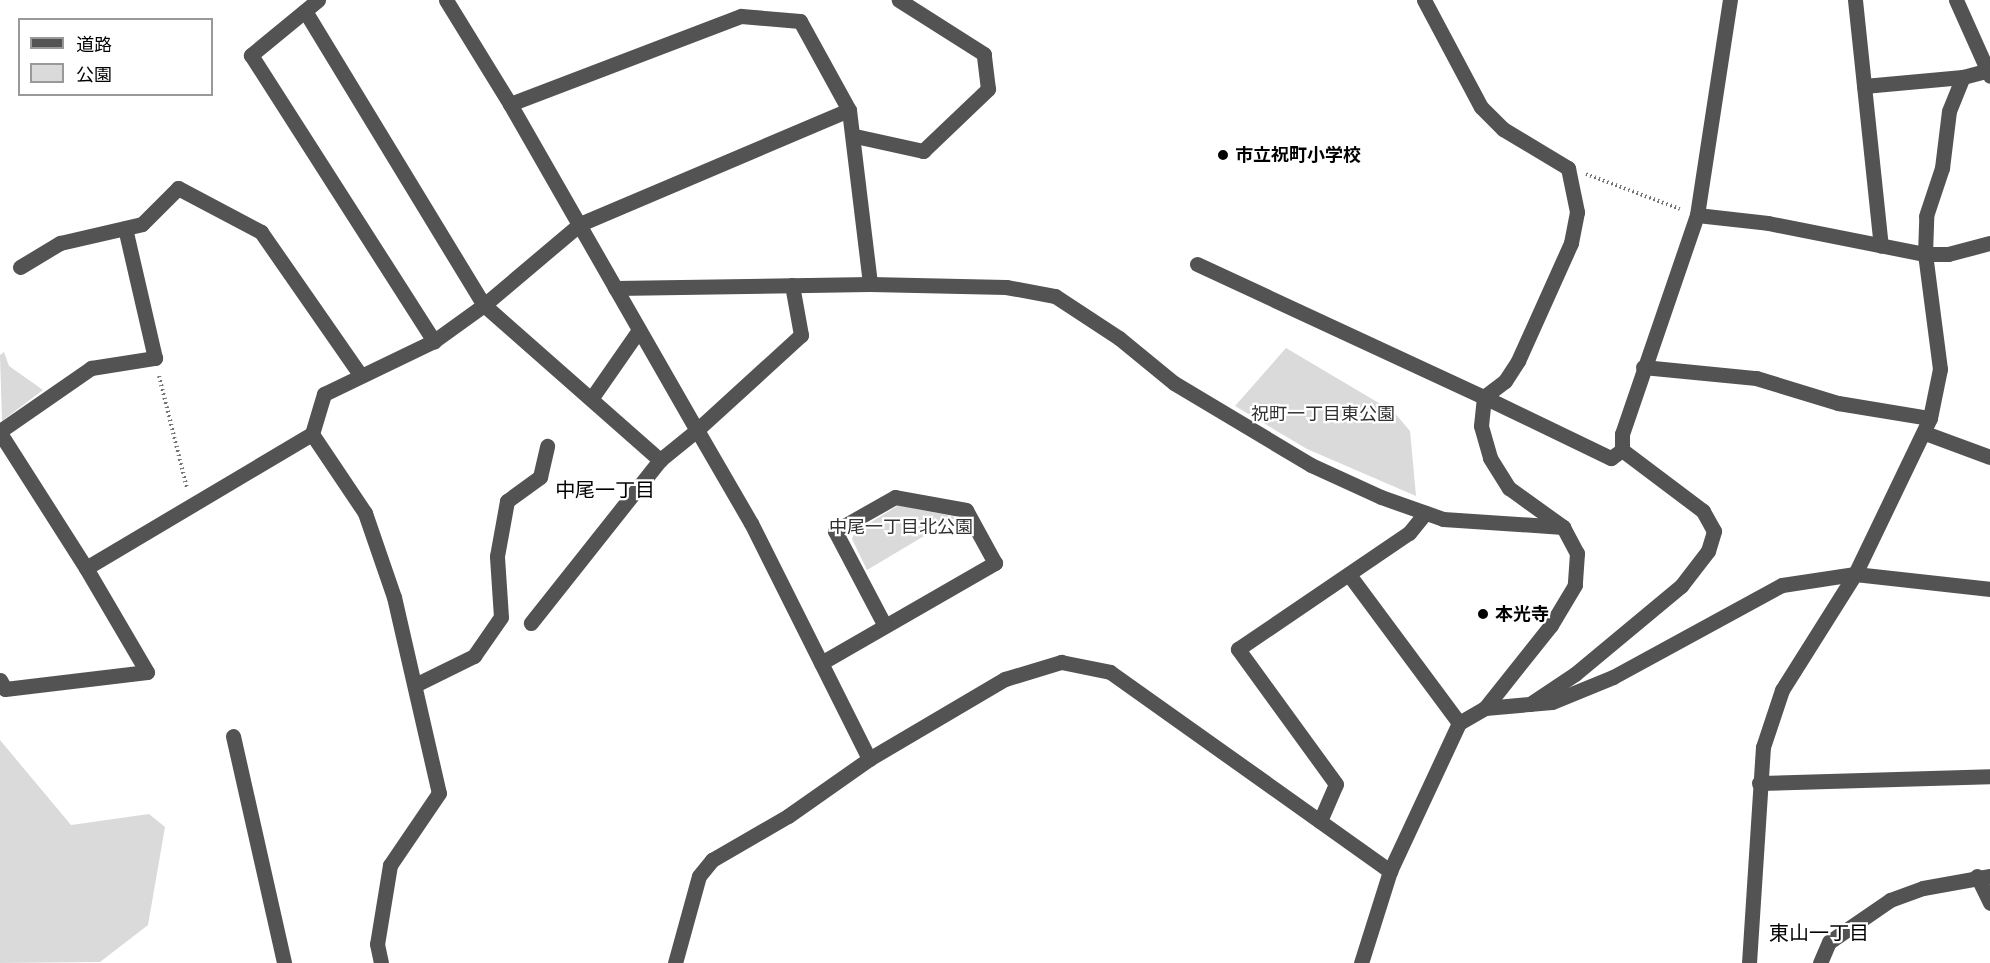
<!DOCTYPE html>
<html>
<head>
<meta charset="utf-8">
<style>
	body { margin:0 }
	#map { position:relative; width:1990px; height:963px; overflow:hidden; background:#fff; font-family:"Nunito Sans","Noto Sans JP",sans-serif }
	div>[style] { position:absolute }
	.green>* { inset:0; background:#dadada }
	.path>* { height:4px; margin-top:-2px; transform-origin:0; background:repeating-linear-gradient(90deg,#757575 0 1.5px,transparent 0 4.5px) }
	.minor>* { height:15px; margin:-7.5px; padding:0 7.5px; transform-origin:7.5px; border-radius:7.5px; background:#535353 }
	.dots>* { width:16px; height:16px; translate:-50% -50%; box-sizing:border-box; border:3px solid #fff; border-radius:50% }
	span { translate:-50% -50%; white-space:nowrap; text-align:center; line-height:1.15; -webkit-text-stroke:4.5px #fff; paint-order:stroke }
	.poi-label { font-size:18px; color:#000; font-weight:700 }
	.left { translate:0 -50%; text-align:left }
	.park-label { font-size:18px; color:#313131 }
	.neighbourhood-label { font-size:20px; color:#000 }
	.legend { position:absolute; left:18px; top:18px; width:195px; height:78px; box-sizing:border-box; background:#fff; border:2px solid #999; margin:0; padding:8px 10px; list-style:none; font-size:18px; color:#000 }
	.legend li { display:flex; align-items:center; gap:12px; height:30px }
	.legend b { width:30px; border:2px solid #999 }
</style>
</head>
<body>
<div id="map">
	<div class="green">
		<i style="clip-path:polygon(1286px 348px,1394px 412px,1410px 431px,1416px 496px,1307px 449px,1235px 406px)"></i>
		<i style="clip-path:polygon(4px 352px,9px 366px,43px 390px,2px 421px,0 355px)"></i>
		<i style="clip-path:polygon(899px 505px,956px 517px,867px 570px,852px 539px,855px 532px)"></i>
		<i style="clip-path:polygon(0 740px,71px 825px,149px 814px,165px 827px,148px 925px,100px 962px,0 963px)"></i>
	</div>
	<div class="path">
		<i style="left:1586px;top:174px;width:100px;rotate:20.4deg"></i>
		<i style="left:159px;top:376px;width:115px;rotate:76deg"></i>
	</div>
	<div class="minor">
		<i style="left:318px;top:0;width:87px;rotate:140.6deg"></i>
		<i style="left:251px;top:55px;width:340px;rotate:57.4deg"></i>
		<i style="left:446px;top:0;width:122px;rotate:58.4deg"></i>
		<i style="left:510px;top:104px;width:376px;rotate:60.2deg"></i>
		<i style="left:697px;top:430px;width:48px;rotate:141deg"></i>
		<i style="left:660px;top:460px;width:208px;rotate:128.4deg"></i>
		<i style="left:1424px;top:0;width:121px;rotate:62deg"></i>
		<i style="left:1481px;top:107px;width:31px;rotate:45deg"></i>
		<i style="left:1503px;top:129px;width:76px;rotate:31deg"></i>
		<i style="left:1568px;top:168px;width:45px;rotate:78.4deg"></i>
		<i style="left:1577px;top:212px;width:32px;rotate:101deg"></i>
		<i style="left:1571px;top:243px;width:129px;rotate:114.2deg"></i>
		<i style="left:1518px;top:361px;width:24px;rotate:123deg"></i>
		<i style="left:1505px;top:381px;width:26px;rotate:143deg"></i>
		<i style="left:1484px;top:397px;width:141px;rotate:25.7deg"></i>
		<i style="left:1611px;top:458px;width:14px;rotate:-36deg"></i>
		<i style="left:1855px;top:0;width:247px;rotate:84deg"></i>
		<i style="left:1956px;top:0;width:83px;rotate:65.9deg"></i>
		<i style="left:305px;top:11px;width:344px;rotate:58.7deg"></i>
		<i style="left:484px;top:305px;width:235px;rotate:41.4deg"></i>
		<i style="left:1864px;top:86px;width:99px;rotate:-5.2deg"></i>
		<i style="left:1963px;top:77px;width:28px;rotate:-15deg"></i>
		<i style="left:510px;top:104px;width:247px;rotate:-20.9deg"></i>
		<i style="left:741px;top:16px;width:59px;rotate:4.8deg"></i>
		<i style="left:800px;top:21px;width:102px;rotate:61.2deg"></i>
		<i style="left:849px;top:110px;width:175px;rotate:83.1deg"></i>
		<i style="left:855px;top:136px;width:70px;rotate:12.4deg"></i>
		<i style="left:923px;top:151px;width:90px;rotate:-43.6deg"></i>
		<i style="left:988px;top:89px;width:35px;rotate:-97deg"></i>
		<i style="left:984px;top:54px;width:101px;rotate:-147.6deg"></i>
		<i style="left:1697px;top:215px;width:71px;rotate:6.4deg"></i>
		<i style="left:1768px;top:223px;width:160px;rotate:11.2deg"></i>
		<i style="left:1925px;top:254px;width:23px"></i>
		<i style="left:1948px;top:254px;width:43px;rotate:-14.7deg"></i>
		<i style="left:1197px;top:264px;width:316px;rotate:24.9deg"></i>
		<i style="left:1484px;top:397px;width:29px;rotate:96deg"></i>
		<i style="left:1481px;top:426px;width:33px;rotate:74deg"></i>
		<i style="left:1490px;top:458px;width:36px;rotate:58deg"></i>
		<i style="left:1509px;top:488px;width:67px;rotate:35.8deg"></i>
		<i style="left:1563px;top:527px;width:30px;rotate:62deg"></i>
		<i style="left:1577px;top:553px;width:32px;rotate:94deg"></i>
		<i style="left:1575px;top:585px;width:47px;rotate:121deg"></i>
		<i style="left:1551px;top:625px;width:106px;rotate:128.5deg"></i>
		<i style="left:20px;top:267px;width:47px;rotate:-31deg"></i>
		<i style="left:60px;top:243px;width:84px;rotate:-13deg"></i>
		<i style="left:142px;top:224px;width:51px;rotate:-45deg"></i>
		<i style="left:178px;top:188px;width:94px;rotate:27.9deg"></i>
		<i style="left:261px;top:232px;width:175px;rotate:55.2deg"></i>
		<i style="left:792px;top:285px;width:51px;rotate:79.8deg"></i>
		<i style="left:801px;top:335px;width:141px;rotate:137.6deg"></i>
		<i style="left:697px;top:430px;width:108px;rotate:59.9deg"></i>
		<i style="left:751px;top:523px;width:264px;rotate:63.4deg"></i>
		<i style="left:615px;top:288px;width:255px;rotate:-0.9deg"></i>
		<i style="left:870px;top:284px;width:136px;rotate:1.3deg"></i>
		<i style="left:1006px;top:287px;width:50px;rotate:10.4deg"></i>
		<i style="left:1055px;top:296px;width:77px;rotate:33.3deg"></i>
		<i style="left:1119px;top:338px;width:71px;rotate:39.3deg"></i>
		<i style="left:1174px;top:383px;width:160px;rotate:30.9deg"></i>
		<i style="left:1311px;top:465px;width:77px;rotate:24.6deg"></i>
		<i style="left:1381px;top:497px;width:66px;rotate:19.5deg"></i>
		<i style="left:1443px;top:519px;width:120px;rotate:3.8deg"></i>
		<i style="left:1643px;top:367px;width:114px;rotate:5.6deg"></i>
		<i style="left:1756px;top:378px;width:86px;rotate:17deg"></i>
		<i style="left:1838px;top:403px;width:93px;rotate:9.3deg"></i>
		<i style="left:591px;top:399px;width:84px;rotate:-55.2deg"></i>
		<i style="left:0;top:431px;width:111px;rotate:-34.7deg"></i>
		<i style="left:91px;top:368px;width:65px;rotate:-8.9deg"></i>
		<i style="left:155px;top:358px;width:133px;rotate:-103deg"></i>
		<i style="left:0;top:433px;width:160px;rotate:57.5deg"></i>
		<i style="left:86px;top:568px;width:263px;rotate:-30.7deg"></i>
		<i style="left:312px;top:434px;width:42px;rotate:-73.3deg"></i>
		<i style="left:324px;top:394px;width:122px;rotate:-25.7deg"></i>
		<i style="left:434px;top:341px;width:62px;rotate:-35.8deg"></i>
		<i style="left:484px;top:305px;width:126px;rotate:-40.2deg"></i>
		<i style="left:580px;top:224px;width:292px;rotate:-23deg"></i>
		<i style="left:1925px;top:433px;width:69px;rotate:20.3deg"></i>
		<i style="left:312px;top:434px;width:95px;rotate:56.1deg"></i>
		<i style="left:365px;top:513px;width:89px;rotate:71deg"></i>
		<i style="left:394px;top:597px;width:201px;rotate:77.1deg"></i>
		<i style="left:439px;top:793px;width:87px;rotate:124.2deg"></i>
		<i style="left:390px;top:865px;width:80px;rotate:99.3deg"></i>
		<i style="left:377px;top:944px;width:19px;rotate:78deg"></i>
		<i style="left:1350px;top:576px;width:183px;rotate:53.4deg"></i>
		<i style="left:821px;top:663px;width:201px;rotate:-29.9deg"></i>
		<i style="left:995px;top:563px;width:60px;rotate:-118.7deg"></i>
		<i style="left:966px;top:510px;width:72px;rotate:-169.6deg"></i>
		<i style="left:895px;top:497px;width:69px;rotate:150.5deg"></i>
		<i style="left:835px;top:531px;width:107px;rotate:62.2deg"></i>
		<i style="left:0;top:680px;width:10px;rotate:61deg"></i>
		<i style="left:5px;top:689px;width:143px;rotate:-6.8deg"></i>
		<i style="left:147px;top:672px;width:121px;rotate:-120.4deg"></i>
		<i style="left:415px;top:685px;width:66px;rotate:-26.2deg"></i>
		<i style="left:474px;top:656px;width:47px;rotate:-55.3deg"></i>
		<i style="left:501px;top:617px;width:61px;rotate:-93.8deg"></i>
		<i style="left:497px;top:556px;width:56px;rotate:-79.7deg"></i>
		<i style="left:507px;top:501px;width:41px;rotate:-36deg"></i>
		<i style="left:540px;top:477px;width:32px;rotate:-77deg"></i>
		<i style="left:1530px;top:704px;width:54px;rotate:-33.7deg"></i>
		<i style="left:1575px;top:674px;width:138px;rotate:-39.7deg"></i>
		<i style="left:1681px;top:586px;width:44px;rotate:-52.4deg"></i>
		<i style="left:1708px;top:551px;width:21px;rotate:-73deg"></i>
		<i style="left:1714px;top:531px;width:23px;rotate:-119deg"></i>
		<i style="left:1703px;top:511px;width:101px;rotate:-143deg"></i>
		<i style="left:1622px;top:450px;width:16px;rotate:-90deg"></i>
		<i style="left:1622px;top:434px;width:231px;rotate:-71.1deg"></i>
		<i style="left:1697px;top:215px;width:218px;rotate:-81.3deg"></i>
		<i style="left:233px;top:736px;width:233px;rotate:77.3deg"></i>
		<i style="left:1759px;top:783px;width:231px;rotate:-1.7deg"></i>
		<i style="left:1320px;top:821px;width:40px;rotate:-66.6deg"></i>
		<i style="left:1336px;top:784px;width:167px;rotate:-126deg"></i>
		<i style="left:1238px;top:649px;width:207px;rotate:-34.2deg"></i>
		<i style="left:1409px;top:533px;width:26px;rotate:-51deg"></i>
		<i style="left:1977px;top:876px;width:30px;rotate:64deg"></i>
		<i style="left:675px;top:963px;width:90px;rotate:-74.6deg"></i>
		<i style="left:699px;top:876px;width:21px;rotate:-51deg"></i>
		<i style="left:712px;top:860px;width:88px;rotate:-30.1deg"></i>
		<i style="left:788px;top:816px;width:99px;rotate:-35.1deg"></i>
		<i style="left:869px;top:759px;width:158px;rotate:-30.5deg"></i>
		<i style="left:1005px;top:679px;width:59px;rotate:-16.9deg"></i>
		<i style="left:1061px;top:662px;width:50px;rotate:11.5deg"></i>
		<i style="left:1110px;top:672px;width:344px;rotate:35.4deg"></i>
		<i style="left:1361px;top:963px;width:96px;rotate:-72.5deg"></i>
		<i style="left:1390px;top:871px;width:163px;rotate:-65deg"></i>
		<i style="left:1459px;top:723px;width:30px;rotate:-30deg"></i>
		<i style="left:1485px;top:708px;width:67px;rotate:-5.1deg"></i>
		<i style="left:1552px;top:702px;width:66px;rotate:-22.3deg"></i>
		<i style="left:1613px;top:677px;width:192px;rotate:-28.6deg"></i>
		<i style="left:1782px;top:585px;width:74px;rotate:-8.6deg"></i>
		<i style="left:1855px;top:574px;width:136px;rotate:6.3deg"></i>
		<i style="left:1749px;top:963px;width:216px;rotate:-86.3deg"></i>
		<i style="left:1763px;top:747px;width:60px;rotate:-71.6deg"></i>
		<i style="left:1782px;top:690px;width:137px;rotate:-57.8deg"></i>
		<i style="left:1855px;top:574px;width:173px;rotate:-64.3deg"></i>
		<i style="left:1930px;top:418px;width:50px;rotate:-78.5deg"></i>
		<i style="left:1940px;top:369px;width:116px;rotate:-97.4deg"></i>
		<i style="left:1925px;top:254px;width:38px;rotate:-88deg"></i>
		<i style="left:1926px;top:216px;width:51px;rotate:-71.6deg"></i>
		<i style="left:1942px;top:168px;width:57px;rotate:-83deg"></i>
		<i style="left:1949px;top:111px;width:37px;rotate:-68deg"></i>
		<i style="left:1820px;top:963px;width:23px;rotate:-67deg"></i>
		<i style="left:1829px;top:942px;width:74px;rotate:-34.5deg"></i>
		<i style="left:1890px;top:900px;width:35px;rotate:-20deg"></i>
		<i style="left:1923px;top:888px;width:68px;rotate:-10.2deg"></i>
	</div>
	<div class="dots">
		<i style="left:1223px;top:155px;background:#000"></i>
		<i style="left:1483px;top:614px;background:#000"></i>
	</div>
	<div class="poi-label">
		<span class="left" style="left:1235px;top:155px">市立祝町小学校</span>
		<span class="left" style="left:1495px;top:614px">本光寺</span>
	</div>
	<div class="park-label">
		<span style="left:1323px;top:414px">祝町一丁目東公園</span>
		<span style="left:901px;top:527px">中尾一丁目北公園</span>
	</div>
	<div class="neighbourhood-label">
		<span style="left:605px;top:490px">中尾一丁目</span>
		<span style="left:1819px;top:933px">東山一丁目</span>
	</div>
	<ul class="legend">
	<li><b style="height:8px;background:#535353"></b>道路</li>
	<li><b style="height:16px;background:#dadada"></b>公園</li>
	</ul>
</div>
</body>
</html>
